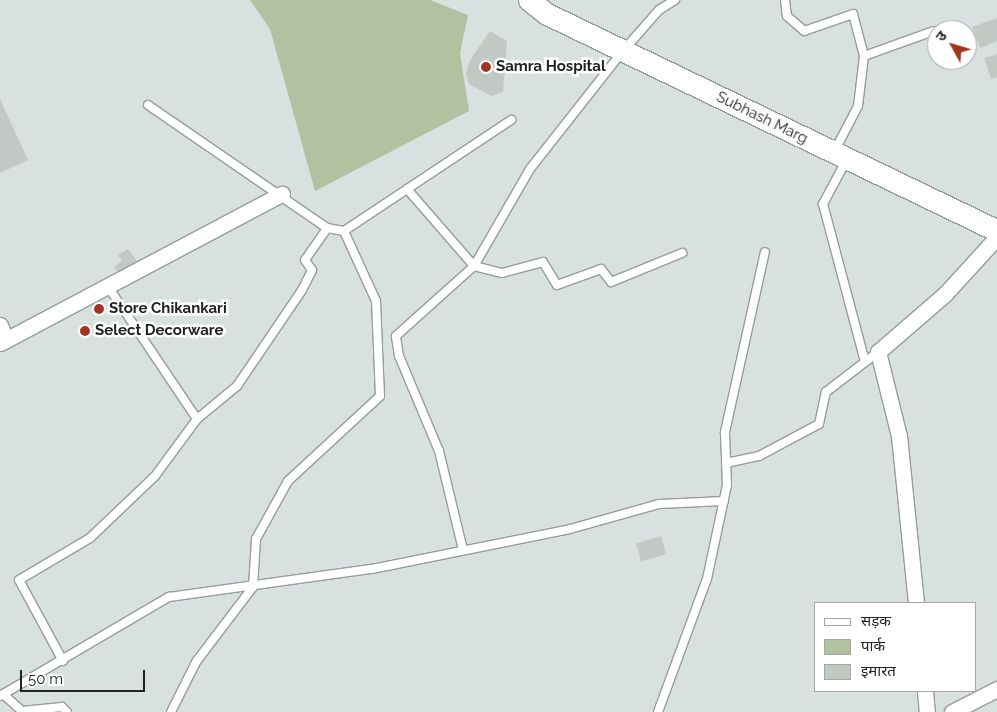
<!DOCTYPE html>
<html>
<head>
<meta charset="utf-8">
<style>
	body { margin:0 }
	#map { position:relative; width:997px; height:712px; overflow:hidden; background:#d9e1e0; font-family:Raleway,"Noto Sans Devanagari",sans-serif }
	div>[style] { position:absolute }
	.green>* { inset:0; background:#b2c1a0 }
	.building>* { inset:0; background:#c2c8c4; transform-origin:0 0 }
	.roads { filter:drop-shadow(1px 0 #959d9c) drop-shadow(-1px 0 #959d9c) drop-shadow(0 1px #959d9c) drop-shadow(0 -1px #959d9c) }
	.lane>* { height:8px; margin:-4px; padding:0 4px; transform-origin:4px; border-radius:4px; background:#fff }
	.street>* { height:15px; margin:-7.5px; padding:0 7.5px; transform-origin:7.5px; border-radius:7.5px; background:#fff }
	.secondary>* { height:21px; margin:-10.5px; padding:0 10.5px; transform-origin:10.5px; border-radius:10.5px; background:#fff }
	.dots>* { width:14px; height:14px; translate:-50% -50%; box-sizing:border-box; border:2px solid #fff; border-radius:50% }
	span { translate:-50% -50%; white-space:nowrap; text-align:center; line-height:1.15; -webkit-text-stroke:5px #fff; paint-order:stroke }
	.poi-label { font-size:15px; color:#202322; font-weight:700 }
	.left { translate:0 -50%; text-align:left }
	.street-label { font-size:15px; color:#202322 }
	.legend { position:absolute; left:814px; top:602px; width:162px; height:90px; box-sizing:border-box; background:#fff; border:1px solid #a6a7a7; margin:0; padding:6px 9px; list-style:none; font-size:15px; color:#202322 }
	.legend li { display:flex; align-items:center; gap:10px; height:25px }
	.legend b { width:25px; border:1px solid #a6a7a7 }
	.north { position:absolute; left:927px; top:20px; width:50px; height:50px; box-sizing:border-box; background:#fff; border:1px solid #a6a7a7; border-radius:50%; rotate:309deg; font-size:14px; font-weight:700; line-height:20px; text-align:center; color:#202322 }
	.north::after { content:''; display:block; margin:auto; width:18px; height:22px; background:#9f3620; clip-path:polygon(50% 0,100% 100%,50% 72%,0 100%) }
	.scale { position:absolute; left:20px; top:670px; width:125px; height:22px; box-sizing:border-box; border:2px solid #202322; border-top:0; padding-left:6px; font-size:15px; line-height:18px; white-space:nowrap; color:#202322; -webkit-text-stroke:4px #fff; paint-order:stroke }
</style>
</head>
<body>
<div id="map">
	<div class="green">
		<i style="clip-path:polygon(250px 0,430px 0,468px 15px,460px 53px,469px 111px,315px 191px,270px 29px)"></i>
	</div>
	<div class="building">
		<i style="clip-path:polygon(997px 18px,997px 41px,980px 48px,972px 27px)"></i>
		<i style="clip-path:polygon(490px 31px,507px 41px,503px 92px,491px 96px,469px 84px,466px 74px,470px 60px)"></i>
		<i style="clip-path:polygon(997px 54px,997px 77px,991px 79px,984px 58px)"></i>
		<i style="clip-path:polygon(0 99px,28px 160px,0 173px)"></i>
		<i style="clip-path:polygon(128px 249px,137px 261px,119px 273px,114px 267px,122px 261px,118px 255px)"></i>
		<i style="left:661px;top:536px;width:19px;height:26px;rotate:74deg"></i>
	</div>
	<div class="roads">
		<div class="lane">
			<i style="left:785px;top:0;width:16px;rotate:83deg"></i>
			<i style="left:787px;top:16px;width:23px;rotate:41deg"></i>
			<i style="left:804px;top:31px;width:52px;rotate:-19.1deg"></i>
			<i style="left:853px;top:14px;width:43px;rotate:75.3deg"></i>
			<i style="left:864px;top:56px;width:50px;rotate:96.8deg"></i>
			<i style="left:858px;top:106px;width:52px;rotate:117.6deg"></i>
			<i style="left:864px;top:56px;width:74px;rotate:-19.7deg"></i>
			<i style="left:148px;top:105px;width:217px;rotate:34.5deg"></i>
			<i style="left:327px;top:228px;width:17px;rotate:10deg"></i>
			<i style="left:344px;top:231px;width:201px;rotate:-33.6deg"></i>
			<i style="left:846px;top:161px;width:49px;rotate:118.1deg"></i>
			<i style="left:823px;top:204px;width:163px;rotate:75.1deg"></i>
			<i style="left:407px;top:189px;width:102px;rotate:49deg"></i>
			<i style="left:474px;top:266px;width:29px;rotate:14deg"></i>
			<i style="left:502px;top:273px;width:42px;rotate:-15deg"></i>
			<i style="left:543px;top:262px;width:27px;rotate:59deg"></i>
			<i style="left:557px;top:285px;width:47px;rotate:-20deg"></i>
			<i style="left:601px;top:269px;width:16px;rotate:52deg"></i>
			<i style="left:611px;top:282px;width:77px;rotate:-22.2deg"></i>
			<i style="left:197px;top:419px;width:52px;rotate:-39.5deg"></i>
			<i style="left:237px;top:386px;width:116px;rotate:-55.9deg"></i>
			<i style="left:302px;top:290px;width:22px;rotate:-63deg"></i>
			<i style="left:312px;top:270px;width:12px;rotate:-125deg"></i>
			<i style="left:305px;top:260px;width:39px;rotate:-55deg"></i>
			<i style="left:726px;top:463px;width:34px;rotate:-12deg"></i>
			<i style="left:759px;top:456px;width:68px;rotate:-28.1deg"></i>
			<i style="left:819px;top:424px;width:33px;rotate:-78deg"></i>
			<i style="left:826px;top:392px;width:66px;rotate:-37.6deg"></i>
			<i style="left:463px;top:550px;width:102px;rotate:-103.6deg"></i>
			<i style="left:439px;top:451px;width:103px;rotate:-112.8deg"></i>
			<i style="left:399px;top:356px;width:20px;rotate:-99deg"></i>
			<i style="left:396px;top:336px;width:105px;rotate:-41.9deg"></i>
			<i style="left:474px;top:266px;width:112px;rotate:-60deg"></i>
			<i style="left:530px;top:169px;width:150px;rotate:-51.8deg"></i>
			<i style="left:623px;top:51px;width:55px;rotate:-48.7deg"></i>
			<i style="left:659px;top:10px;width:19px;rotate:-32deg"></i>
			<i style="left:63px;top:661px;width:92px;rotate:-118.5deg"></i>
			<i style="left:19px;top:580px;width:82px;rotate:-30.6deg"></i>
			<i style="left:90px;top:538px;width:90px;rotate:-43.6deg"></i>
			<i style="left:155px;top:476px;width:71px;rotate:-53.6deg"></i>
			<i style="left:197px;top:419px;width:158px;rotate:-123.9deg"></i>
			<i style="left:3px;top:694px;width:25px;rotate:42deg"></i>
			<i style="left:22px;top:711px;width:40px;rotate:-5.7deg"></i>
			<i style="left:62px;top:707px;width:7px;rotate:45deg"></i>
			<i style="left:0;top:696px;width:196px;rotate:-30.4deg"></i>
			<i style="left:169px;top:597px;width:205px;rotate:-7.9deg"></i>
			<i style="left:372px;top:569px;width:202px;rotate:-11.4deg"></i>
			<i style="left:570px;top:529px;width:92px;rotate:-15.7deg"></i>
			<i style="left:659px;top:504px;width:65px;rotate:-2.6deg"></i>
			<i style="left:171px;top:712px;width:56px;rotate:-63.4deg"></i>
			<i style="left:196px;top:662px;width:94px;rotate:-52.8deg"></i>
			<i style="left:253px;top:587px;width:48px;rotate:-86.4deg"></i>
			<i style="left:256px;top:539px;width:66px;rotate:-61.1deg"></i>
			<i style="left:288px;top:481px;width:125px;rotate:-42.7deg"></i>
			<i style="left:380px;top:396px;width:95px;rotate:-92.4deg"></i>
			<i style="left:376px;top:301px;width:77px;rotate:-114.6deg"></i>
			<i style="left:658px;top:712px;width:142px;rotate:-69.8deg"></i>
			<i style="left:707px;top:579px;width:96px;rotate:-78deg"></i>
			<i style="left:727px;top:485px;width:53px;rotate:-92.2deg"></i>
			<i style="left:725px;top:432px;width:184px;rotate:-77.5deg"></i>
		</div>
		<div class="street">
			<i style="left:0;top:325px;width:16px;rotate:68deg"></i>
			<i style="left:0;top:343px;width:319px;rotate:-27.9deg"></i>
			<i style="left:916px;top:603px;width:168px;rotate:-95.8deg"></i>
			<i style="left:899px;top:436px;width:87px;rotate:-104deg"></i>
			<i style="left:878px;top:352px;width:89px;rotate:-40.9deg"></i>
			<i style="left:945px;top:294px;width:77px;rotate:-47.6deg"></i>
			<i style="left:925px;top:691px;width:21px;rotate:85deg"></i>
			<i style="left:952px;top:712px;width:51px;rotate:-27.1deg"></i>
		</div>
		<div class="secondary">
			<i style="left:529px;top:0;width:23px;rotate:38deg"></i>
			<i style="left:547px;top:14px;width:500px;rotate:25.7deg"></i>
		</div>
	</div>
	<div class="dots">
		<i style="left:486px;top:67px;background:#9f3620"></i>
		<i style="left:99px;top:309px;background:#9f3620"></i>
		<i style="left:85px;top:331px;background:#9f3620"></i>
	</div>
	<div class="poi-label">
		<span class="left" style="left:496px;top:67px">Samra Hospital</span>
		<span class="left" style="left:109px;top:309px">Store Chikankari</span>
		<span class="left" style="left:95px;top:331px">Select Decorware</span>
	</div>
	<div class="street-label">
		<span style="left:762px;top:118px;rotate:26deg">Subhash Marg</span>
	</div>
	<ul class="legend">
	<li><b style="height:6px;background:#fff"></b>सड़क</li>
	<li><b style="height:14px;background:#b2c1a0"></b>पार्क</li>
	<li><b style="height:14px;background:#c2c8c4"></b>इमारत</li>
	</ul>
	<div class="north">उ</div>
	<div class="scale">50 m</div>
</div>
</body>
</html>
